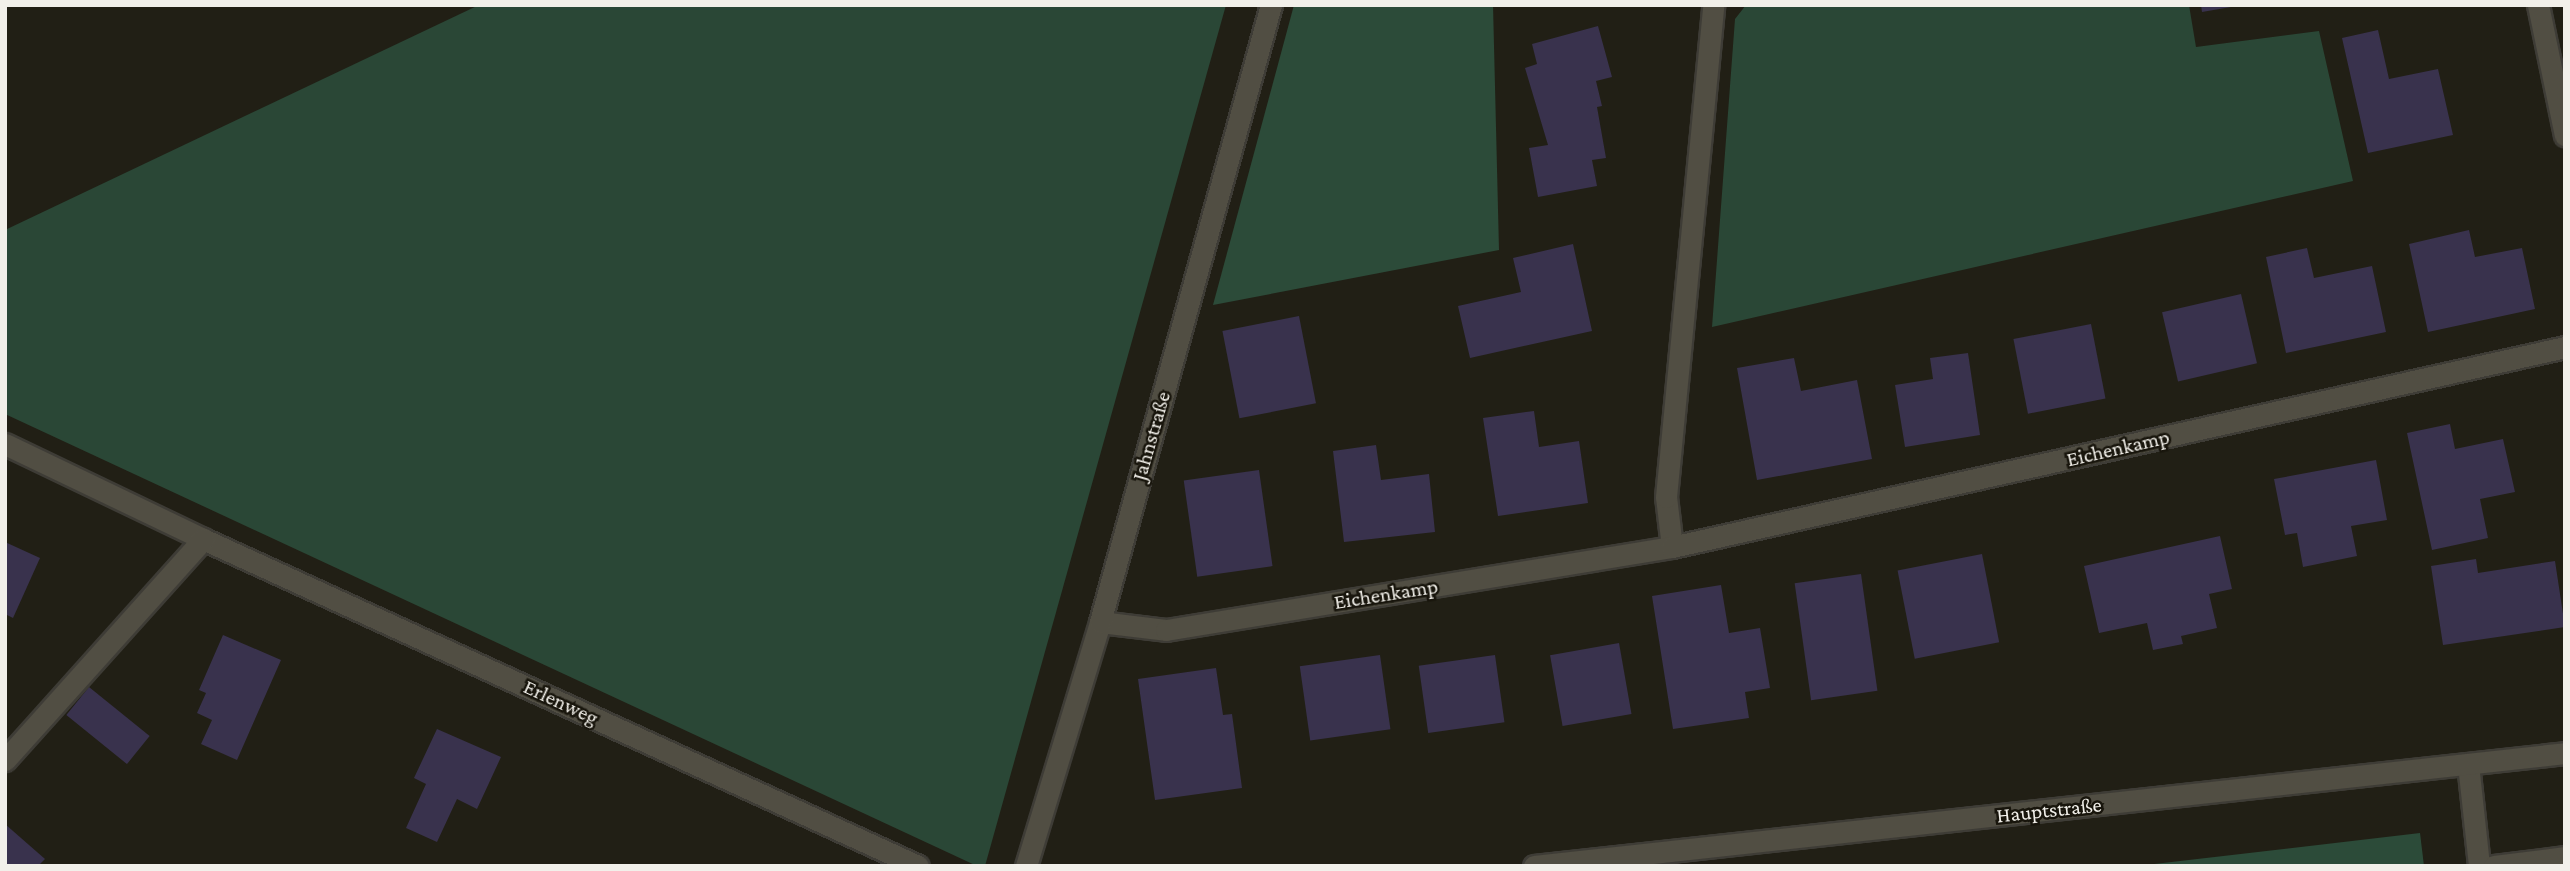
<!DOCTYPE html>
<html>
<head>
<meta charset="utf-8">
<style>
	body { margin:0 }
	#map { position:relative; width:2570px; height:871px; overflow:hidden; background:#211f15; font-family:"Crimson Pro",serif }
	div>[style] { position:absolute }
	.green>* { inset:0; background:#2a4736 }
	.forest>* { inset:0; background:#2c4b39 }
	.building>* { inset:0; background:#39324d; transform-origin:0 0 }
	.roads { filter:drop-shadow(2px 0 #3e3c36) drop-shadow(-2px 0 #3e3c36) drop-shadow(0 2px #3e3c36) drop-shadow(0 -2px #3e3c36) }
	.minor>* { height:21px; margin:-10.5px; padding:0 10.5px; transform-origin:10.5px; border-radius:10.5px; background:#514e43 }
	span { translate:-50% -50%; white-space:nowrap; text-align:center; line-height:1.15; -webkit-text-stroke:5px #18150c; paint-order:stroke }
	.street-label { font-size:21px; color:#f2f0ea }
	.frame { position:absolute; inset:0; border:7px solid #f2f0ea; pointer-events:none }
</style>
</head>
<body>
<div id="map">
	<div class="green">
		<i style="clip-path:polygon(479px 5px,1226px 5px,985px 866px,977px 866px,5px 414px,5px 230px)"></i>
		<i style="clip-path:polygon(1746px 5px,2189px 5px,2196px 47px,2319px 31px,2353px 181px,1712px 327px,1735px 19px)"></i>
	</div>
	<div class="forest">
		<i style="clip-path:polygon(1294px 5px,1493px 5px,1499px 250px,1213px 305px)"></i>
		<i style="clip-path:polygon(2420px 833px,2424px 866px,2137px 866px)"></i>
	</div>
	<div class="building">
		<i style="clip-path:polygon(2201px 5px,2231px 5px,2231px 7px,2202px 12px)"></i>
		<i style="clip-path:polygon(1598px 26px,1612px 77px,1596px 81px,1602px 106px,1597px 107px,1606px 158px,1592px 160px,1597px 186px,1538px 197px,1529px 148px,1548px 145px,1525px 68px,1537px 64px,1532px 44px)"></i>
		<i style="clip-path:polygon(2378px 30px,2389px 79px,2438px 69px,2453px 135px,2368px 153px,2342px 38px)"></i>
		<i style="clip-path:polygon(2469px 230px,2475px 257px,2522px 248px,2535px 309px,2428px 332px,2409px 244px)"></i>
		<i style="clip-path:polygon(1573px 244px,1592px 331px,1470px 358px,1458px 306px,1521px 292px,1513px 258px)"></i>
		<i style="clip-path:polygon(2307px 248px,2314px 278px,2372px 266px,2386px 332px,2286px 353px,2266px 257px)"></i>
		<i style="left:2241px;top:294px;width:71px;height:81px;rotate:77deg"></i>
		<i style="left:1299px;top:316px;width:89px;height:78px;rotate:79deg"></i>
		<i style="left:2091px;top:324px;width:76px;height:79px;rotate:79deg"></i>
		<i style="clip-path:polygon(1968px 353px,1980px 435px,1905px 447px,1895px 385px,1933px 379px,1930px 358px)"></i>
		<i style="clip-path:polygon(1794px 358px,1801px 391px,1857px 380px,1872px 459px,1757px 480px,1737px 368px)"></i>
		<i style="clip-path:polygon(1534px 411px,1539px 447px,1579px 441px,1588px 503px,1498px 516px,1483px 418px)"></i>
		<i style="clip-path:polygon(2450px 424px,2455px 449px,2503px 439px,2515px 492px,2480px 499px,2488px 538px,2432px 550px,2407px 433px)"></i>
		<i style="clip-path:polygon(1376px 445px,1381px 480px,1429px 474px,1435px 532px,1344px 542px,1333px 451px)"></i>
		<i style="clip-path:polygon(2376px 460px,2387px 520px,2351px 526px,2357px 556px,2303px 567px,2297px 533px,2285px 535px,2274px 479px)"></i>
		<i style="left:1259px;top:470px;width:97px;height:76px;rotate:82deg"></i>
		<i style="clip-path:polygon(2220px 536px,2232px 589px,2209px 594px,2217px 628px,2181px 636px,2183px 644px,2153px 650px,2147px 623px,2099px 633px,2084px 566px)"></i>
		<i style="clip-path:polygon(5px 542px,40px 558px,13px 618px,5px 614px)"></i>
		<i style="left:1982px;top:554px;width:90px;height:86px;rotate:79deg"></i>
		<i style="clip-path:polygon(2476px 559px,2478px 573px,2555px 561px,2565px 627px,2443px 645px,2431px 566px)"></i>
		<i style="left:1861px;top:574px;width:118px;height:67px;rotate:82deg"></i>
		<i style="clip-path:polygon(1721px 585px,1729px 633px,1760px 628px,1770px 688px,1745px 692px,1749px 718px,1673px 729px,1652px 596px)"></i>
		<i style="clip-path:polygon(223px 635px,281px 660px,237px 760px,201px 744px,212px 720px,197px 713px,206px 693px,199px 690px)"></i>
		<i style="left:1619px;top:643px;width:72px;height:70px;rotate:80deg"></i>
		<i style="left:1380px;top:655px;width:75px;height:81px;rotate:82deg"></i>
		<i style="left:1495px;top:655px;width:68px;height:77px;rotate:82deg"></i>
		<i style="clip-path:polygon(1216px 668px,1223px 715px,1232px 714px,1242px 788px,1155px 800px,1138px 679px)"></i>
		<i style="left:89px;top:687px;width:78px;height:36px;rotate:39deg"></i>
		<i style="clip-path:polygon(437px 729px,501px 757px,477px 809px,457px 799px,437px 842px,406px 828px,426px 784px,414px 778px)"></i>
		<i style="clip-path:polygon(5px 824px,45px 859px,38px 866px,5px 866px)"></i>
	</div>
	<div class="roads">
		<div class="minor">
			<i style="left:2538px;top:5px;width:133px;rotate:78.3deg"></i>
			<i style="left:5px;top:444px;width:220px;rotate:25.6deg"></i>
			<i style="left:203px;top:539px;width:786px;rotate:24.58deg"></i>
			<i style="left:1672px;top:547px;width:50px;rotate:-96.8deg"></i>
			<i style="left:1666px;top:497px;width:494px;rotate:-84.5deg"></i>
			<i style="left:1100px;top:622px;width:66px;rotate:6.9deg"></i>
			<i style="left:1166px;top:630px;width:513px;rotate:-9.32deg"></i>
			<i style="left:1672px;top:547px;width:915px;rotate:-12.62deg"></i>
			<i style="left:5px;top:760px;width:297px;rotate:-48.1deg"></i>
			<i style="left:2468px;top:764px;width:103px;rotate:83.8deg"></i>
			<i style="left:1026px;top:866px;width:255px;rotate:-73.1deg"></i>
			<i style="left:1100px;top:622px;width:640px;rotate:-74.51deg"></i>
			<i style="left:1534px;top:866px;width:1037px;rotate:-6.25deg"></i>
			<i style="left:2494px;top:866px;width:72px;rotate:-7.2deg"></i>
		</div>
	</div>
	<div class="street-label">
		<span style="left:1151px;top:436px;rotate:-74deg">Jahnstraße</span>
		<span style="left:2118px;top:448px;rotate:-13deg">Eichenkamp</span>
		<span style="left:1386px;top:594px;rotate:-9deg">Eichenkamp</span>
		<span style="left:561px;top:702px;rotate:25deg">Erlenweg</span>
		<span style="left:2049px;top:810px;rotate:-6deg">Hauptstraße</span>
	</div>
	<div class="frame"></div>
</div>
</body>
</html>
